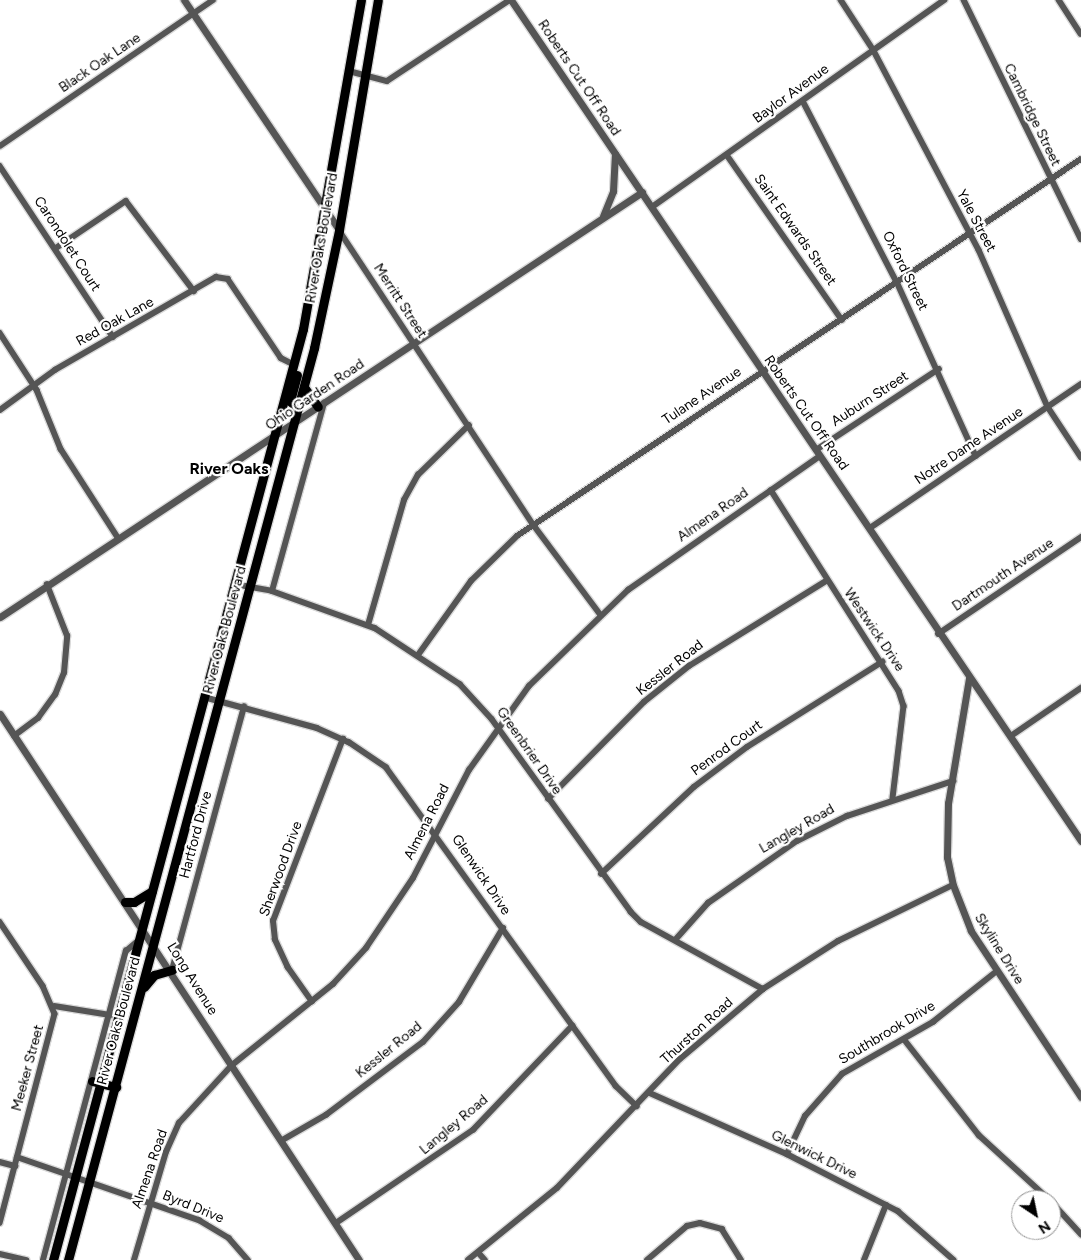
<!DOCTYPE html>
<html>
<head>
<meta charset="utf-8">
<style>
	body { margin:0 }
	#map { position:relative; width:1081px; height:1260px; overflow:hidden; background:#fff; font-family:Figtree,sans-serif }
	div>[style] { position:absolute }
	.roads { filter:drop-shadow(1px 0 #dbdbdb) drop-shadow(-1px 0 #dbdbdb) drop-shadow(0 1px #dbdbdb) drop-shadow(0 -1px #dbdbdb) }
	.minor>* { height:5.5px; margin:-2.75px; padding:0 2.75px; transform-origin:2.75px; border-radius:2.75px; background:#555 }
	.tertiary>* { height:7px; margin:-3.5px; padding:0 3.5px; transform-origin:3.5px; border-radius:3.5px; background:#555 }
	.primary>* { height:9px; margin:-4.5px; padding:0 4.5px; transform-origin:4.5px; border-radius:4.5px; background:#000 }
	span { translate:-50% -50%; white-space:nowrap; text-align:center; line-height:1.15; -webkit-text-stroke:4.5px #fff; paint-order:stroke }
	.street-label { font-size:14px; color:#000 }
	.quarter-label { font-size:16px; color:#000; font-weight:700 }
	.north { position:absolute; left:1011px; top:1190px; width:50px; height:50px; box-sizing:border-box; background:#fff; border:1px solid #999; border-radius:50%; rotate:146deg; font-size:14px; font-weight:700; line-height:20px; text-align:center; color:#000 }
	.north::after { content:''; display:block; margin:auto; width:18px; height:22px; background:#000; clip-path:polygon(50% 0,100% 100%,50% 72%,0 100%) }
</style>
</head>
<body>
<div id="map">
	<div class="roads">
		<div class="minor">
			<i style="left:841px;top:0;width:59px;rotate:56.9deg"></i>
			<i style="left:873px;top:49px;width:227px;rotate:62.2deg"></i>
			<i style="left:979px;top:250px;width:171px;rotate:66.3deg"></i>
			<i style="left:1048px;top:407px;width:60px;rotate:56.6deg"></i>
			<i style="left:964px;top:0;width:266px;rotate:63.9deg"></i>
			<i style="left:1059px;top:0;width:40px;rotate:57.1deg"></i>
			<i style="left:349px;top:71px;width:39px;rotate:15deg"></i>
			<i style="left:387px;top:81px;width:147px;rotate:-33.4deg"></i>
			<i style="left:803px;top:101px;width:204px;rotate:62.6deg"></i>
			<i style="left:897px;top:282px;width:191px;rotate:65.6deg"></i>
			<i style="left:0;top:146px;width:258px;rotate:-34.4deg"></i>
			<i style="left:727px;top:155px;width:201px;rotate:55.1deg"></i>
			<i style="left:0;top:166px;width:205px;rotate:56.5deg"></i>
			<i style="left:652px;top:207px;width:358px;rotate:-35.3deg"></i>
			<i style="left:339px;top:230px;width:352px;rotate:56.6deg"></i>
			<i style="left:533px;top:524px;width:112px;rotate:53.3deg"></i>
			<i style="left:56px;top:248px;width:84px;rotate:-33.9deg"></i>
			<i style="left:126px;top:201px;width:113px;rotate:52.9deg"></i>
			<i style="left:0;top:333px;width:68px;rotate:57deg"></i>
			<i style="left:37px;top:390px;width:64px;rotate:67.9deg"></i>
			<i style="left:61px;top:449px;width:107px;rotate:57.2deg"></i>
			<i style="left:0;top:410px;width:68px;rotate:-36deg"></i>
			<i style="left:55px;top:370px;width:186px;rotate:-30deg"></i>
			<i style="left:216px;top:277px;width:12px;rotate:9deg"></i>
			<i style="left:228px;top:279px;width:95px;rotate:56.1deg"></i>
			<i style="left:281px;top:358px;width:13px;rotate:27deg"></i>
			<i style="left:816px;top:450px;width:147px;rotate:-33.4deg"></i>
			<i style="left:771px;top:490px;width:238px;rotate:57.5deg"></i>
			<i style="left:899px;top:691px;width:16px;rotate:72deg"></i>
			<i style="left:904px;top:706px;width:93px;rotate:96.8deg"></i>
			<i style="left:870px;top:528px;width:255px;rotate:-34.3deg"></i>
			<i style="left:234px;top:584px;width:39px;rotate:10deg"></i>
			<i style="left:272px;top:591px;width:109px;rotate:19.8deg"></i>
			<i style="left:375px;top:628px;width:102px;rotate:33.4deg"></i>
			<i style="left:460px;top:684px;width:47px;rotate:47.6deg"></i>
			<i style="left:492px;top:719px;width:238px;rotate:54.2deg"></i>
			<i style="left:631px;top:912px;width:14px;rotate:45deg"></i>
			<i style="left:641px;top:922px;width:139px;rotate:28.8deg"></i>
			<i style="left:272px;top:591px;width:195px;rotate:-74.5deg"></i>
			<i style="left:368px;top:625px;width:130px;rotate:-73.9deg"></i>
			<i style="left:404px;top:500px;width:29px;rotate:-61deg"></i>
			<i style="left:418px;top:475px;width:71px;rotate:-44.4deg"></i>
			<i style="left:938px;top:634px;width:173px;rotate:-34.1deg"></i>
			<i style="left:418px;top:655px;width:91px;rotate:-54.4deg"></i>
			<i style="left:471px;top:581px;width:64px;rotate:-44.4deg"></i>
			<i style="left:517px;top:536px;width:678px;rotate:-33.76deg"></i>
			<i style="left:204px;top:697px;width:117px;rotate:15.3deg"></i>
			<i style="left:317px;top:728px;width:35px;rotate:24deg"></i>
			<i style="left:349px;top:742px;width:45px;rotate:34deg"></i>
			<i style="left:386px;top:767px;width:393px;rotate:54.2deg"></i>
			<i style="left:616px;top:1086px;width:29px;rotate:44deg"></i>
			<i style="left:14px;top:736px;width:30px;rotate:-37deg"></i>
			<i style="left:38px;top:718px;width:29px;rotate:-54deg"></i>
			<i style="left:55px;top:695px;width:24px;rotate:-68deg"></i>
			<i style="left:64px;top:673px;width:37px;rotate:-85deg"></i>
			<i style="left:67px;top:636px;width:55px;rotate:-111.4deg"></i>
			<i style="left:1011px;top:736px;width:85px;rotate:-34.4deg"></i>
			<i style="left:548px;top:799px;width:136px;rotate:-45.3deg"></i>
			<i style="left:644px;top:702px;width:58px;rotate:-38.7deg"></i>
			<i style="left:689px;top:666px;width:161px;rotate:-31.8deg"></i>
			<i style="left:601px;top:874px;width:127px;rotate:-43.1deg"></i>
			<i style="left:694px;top:787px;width:66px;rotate:-37deg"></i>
			<i style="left:747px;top:747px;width:160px;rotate:-32.2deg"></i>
			<i style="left:0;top:922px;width:77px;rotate:56.1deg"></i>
			<i style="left:43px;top:986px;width:30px;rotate:67deg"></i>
			<i style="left:55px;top:1014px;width:216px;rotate:104.7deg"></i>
			<i style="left:676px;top:939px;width:48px;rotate:-48.4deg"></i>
			<i style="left:708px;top:903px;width:108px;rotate:-34.9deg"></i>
			<i style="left:797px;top:841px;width:56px;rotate:-26.6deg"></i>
			<i style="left:847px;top:816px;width:112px;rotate:-18.3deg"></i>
			<i style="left:172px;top:970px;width:273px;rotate:-74.7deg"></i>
			<i style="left:312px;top:1002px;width:42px;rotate:-125.2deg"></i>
			<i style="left:288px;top:968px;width:31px;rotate:-115deg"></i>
			<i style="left:275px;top:940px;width:19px;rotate:-96deg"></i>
			<i style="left:273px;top:921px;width:195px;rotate:-69deg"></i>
			<i style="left:54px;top:1006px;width:57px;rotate:9.1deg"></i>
			<i style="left:904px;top:1039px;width:122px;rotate:52deg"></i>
			<i style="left:979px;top:1135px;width:96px;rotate:42.5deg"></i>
			<i style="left:650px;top:1093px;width:150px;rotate:24deg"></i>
			<i style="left:787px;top:1154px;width:125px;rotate:27.2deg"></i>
			<i style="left:898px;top:1211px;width:74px;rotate:41.2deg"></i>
			<i style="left:281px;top:1141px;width:52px;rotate:-30deg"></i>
			<i style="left:326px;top:1115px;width:121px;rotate:-37deg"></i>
			<i style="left:423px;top:1042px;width:54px;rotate:-48deg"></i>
			<i style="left:459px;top:1002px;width:86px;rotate:-59.3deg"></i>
			<i style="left:787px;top:1154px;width:42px;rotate:-64.7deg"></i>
			<i style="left:805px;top:1116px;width:56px;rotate:-48.6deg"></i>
			<i style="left:842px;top:1074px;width:105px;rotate:-29.7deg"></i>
			<i style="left:933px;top:1022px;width:82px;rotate:-38.6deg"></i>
			<i style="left:17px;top:1157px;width:193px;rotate:19.1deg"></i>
			<i style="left:199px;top:1220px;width:35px;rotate:31deg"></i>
			<i style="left:229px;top:1238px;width:29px;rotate:49deg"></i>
			<i style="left:0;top:1162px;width:16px;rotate:15deg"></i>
			<i style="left:1051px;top:1201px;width:45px;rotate:47.7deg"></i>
			<i style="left:336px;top:1223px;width:166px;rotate:-34.2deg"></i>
			<i style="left:473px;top:1130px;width:144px;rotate:-46.4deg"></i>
			<i style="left:479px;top:1253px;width:9px;rotate:49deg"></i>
			<i style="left:0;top:1254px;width:27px;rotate:13deg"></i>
			<i style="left:43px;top:1260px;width:320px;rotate:-75deg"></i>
			<i style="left:126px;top:951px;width:16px;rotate:-40deg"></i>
			<i style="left:134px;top:1260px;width:113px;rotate:-73.5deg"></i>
			<i style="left:166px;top:1152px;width:32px;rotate:-66deg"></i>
			<i style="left:179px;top:1123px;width:77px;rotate:-47.6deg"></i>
			<i style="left:231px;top:1066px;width:131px;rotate:-38.8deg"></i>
			<i style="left:333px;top:984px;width:49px;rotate:-47.5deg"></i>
			<i style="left:366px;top:948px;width:84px;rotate:-56.1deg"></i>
			<i style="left:413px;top:878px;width:122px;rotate:-62.6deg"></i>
			<i style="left:469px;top:770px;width:103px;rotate:-54.5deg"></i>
			<i style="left:529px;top:686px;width:138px;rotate:-44.1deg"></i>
			<i style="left:628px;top:590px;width:234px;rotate:-34.9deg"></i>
			<i style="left:468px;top:1260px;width:114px;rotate:-39deg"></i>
			<i style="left:557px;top:1188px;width:178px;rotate:-46.4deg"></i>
			<i style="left:680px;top:1059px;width:109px;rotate:-40.1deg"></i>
			<i style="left:763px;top:989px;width:89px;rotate:-32.6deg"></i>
			<i style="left:838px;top:941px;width:128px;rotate:-26deg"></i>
			<i style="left:647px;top:1260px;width:52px;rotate:-40.4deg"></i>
			<i style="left:687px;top:1226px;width:13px;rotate:-13deg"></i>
			<i style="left:700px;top:1223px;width:23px;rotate:15deg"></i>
			<i style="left:722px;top:1229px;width:36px;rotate:58deg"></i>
			<i style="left:864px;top:1260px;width:59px;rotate:-68.2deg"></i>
		</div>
		<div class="tertiary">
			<i style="left:184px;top:0;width:277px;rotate:56deg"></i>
			<i style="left:511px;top:0;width:1016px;rotate:55.87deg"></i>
			<i style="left:603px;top:216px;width:27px;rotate:-68deg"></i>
			<i style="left:613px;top:191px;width:37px;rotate:-87deg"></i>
			<i style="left:0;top:617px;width:770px;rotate:-33.5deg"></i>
			<i style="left:969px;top:678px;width:127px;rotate:99.5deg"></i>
			<i style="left:948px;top:803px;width:54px;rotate:91.1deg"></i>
			<i style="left:947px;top:857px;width:29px;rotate:78deg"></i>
			<i style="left:953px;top:885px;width:49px;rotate:68.6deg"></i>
			<i style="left:971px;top:931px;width:199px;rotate:56.5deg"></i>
			<i style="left:0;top:714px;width:653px;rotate:56.67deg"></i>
		</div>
		<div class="primary">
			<i style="left:297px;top:375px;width:27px;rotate:105deg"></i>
			<i style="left:290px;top:401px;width:11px;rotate:45deg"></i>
			<i style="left:304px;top:387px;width:24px;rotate:55deg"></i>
			<i style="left:125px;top:902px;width:9px"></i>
			<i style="left:134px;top:902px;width:21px;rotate:-31deg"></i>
			<i style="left:144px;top:987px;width:16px;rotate:-50deg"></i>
			<i style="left:154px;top:975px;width:19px;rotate:-16deg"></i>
			<i style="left:92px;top:1081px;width:25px;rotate:14deg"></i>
			<i style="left:53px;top:1260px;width:964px;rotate:-74.97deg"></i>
			<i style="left:303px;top:329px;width:334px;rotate:-80deg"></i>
			<i style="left:68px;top:1260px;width:945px;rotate:-74.9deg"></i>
			<i style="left:314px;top:348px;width:121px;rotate:-78deg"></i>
			<i style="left:339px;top:230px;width:233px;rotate:-80.4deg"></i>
		</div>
	</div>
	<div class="street-label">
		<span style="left:100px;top:63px;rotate:-34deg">Black Oak Lane</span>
		<span style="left:579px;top:78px;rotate:56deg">Roberts Cut Off Road</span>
		<span style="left:791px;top:94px;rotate:-36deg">Baylor Avenue</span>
		<span style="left:1032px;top:115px;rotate:64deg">Cambridge Street</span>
		<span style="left:976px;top:221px;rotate:62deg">Yale Street</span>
		<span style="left:795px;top:230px;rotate:55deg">Saint Edwards Street</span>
		<span style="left:322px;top:238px;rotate:-80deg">River Oaks Boulevard</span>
		<span style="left:67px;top:244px;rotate:57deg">Carondolet Court</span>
		<span style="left:905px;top:271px;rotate:64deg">Oxford Street</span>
		<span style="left:400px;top:301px;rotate:57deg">Merritt Street</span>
		<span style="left:115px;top:322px;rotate:-29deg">Red Oak Lane</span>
		<span style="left:315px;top:395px;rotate:-34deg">Ohio Garden Road</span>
		<span style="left:702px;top:396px;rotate:-34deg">Tulane Avenue</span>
		<span style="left:870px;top:399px;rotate:-33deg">Auburn Street</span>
		<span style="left:806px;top:413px;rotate:55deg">Roberts Cut Off Road</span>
		<span style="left:969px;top:446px;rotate:-34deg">Notre Dame Avenue</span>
		<span style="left:713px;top:515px;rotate:-35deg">Almena Road</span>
		<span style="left:1003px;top:575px;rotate:-34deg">Dartmouth Avenue</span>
		<span style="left:225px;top:630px;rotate:-75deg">River Oaks Boulevard</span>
		<span style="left:874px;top:630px;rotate:56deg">Westwick Drive</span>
		<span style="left:670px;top:668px;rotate:-38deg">Kessler Road</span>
		<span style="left:727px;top:748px;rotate:-36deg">Penrod Court</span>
		<span style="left:529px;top:751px;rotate:55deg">Greenbrier Drive</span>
		<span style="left:427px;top:822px;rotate:-63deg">Almena Road</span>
		<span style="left:797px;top:829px;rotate:-30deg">Langley Road</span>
		<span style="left:196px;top:835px;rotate:-75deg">Hartford Drive</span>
		<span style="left:281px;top:869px;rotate:-70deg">Sherwood Drive</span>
		<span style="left:481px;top:875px;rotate:56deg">Glenwick Drive</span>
		<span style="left:999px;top:949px;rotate:58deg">Skyline Drive</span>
		<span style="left:192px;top:979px;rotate:58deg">Long Avenue</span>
		<span style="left:119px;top:1021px;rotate:-75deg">River Oaks Boulevard</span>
		<span style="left:697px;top:1031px;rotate:-42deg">Thurston Road</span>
		<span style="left:887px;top:1033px;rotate:-31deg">Southbrook Drive</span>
		<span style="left:389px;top:1050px;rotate:-39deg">Kessler Road</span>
		<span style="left:28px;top:1068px;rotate:-75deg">Meeker Street</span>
		<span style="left:454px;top:1125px;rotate:-40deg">Langley Road</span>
		<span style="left:814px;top:1155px;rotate:26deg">Glenwick Drive</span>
		<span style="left:150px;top:1169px;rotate:-71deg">Almena Road</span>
		<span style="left:193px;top:1207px;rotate:22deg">Byrd Drive</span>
	</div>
	<div class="quarter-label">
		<span style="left:229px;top:469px">River Oaks</span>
	</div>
	<div class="north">N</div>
</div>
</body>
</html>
